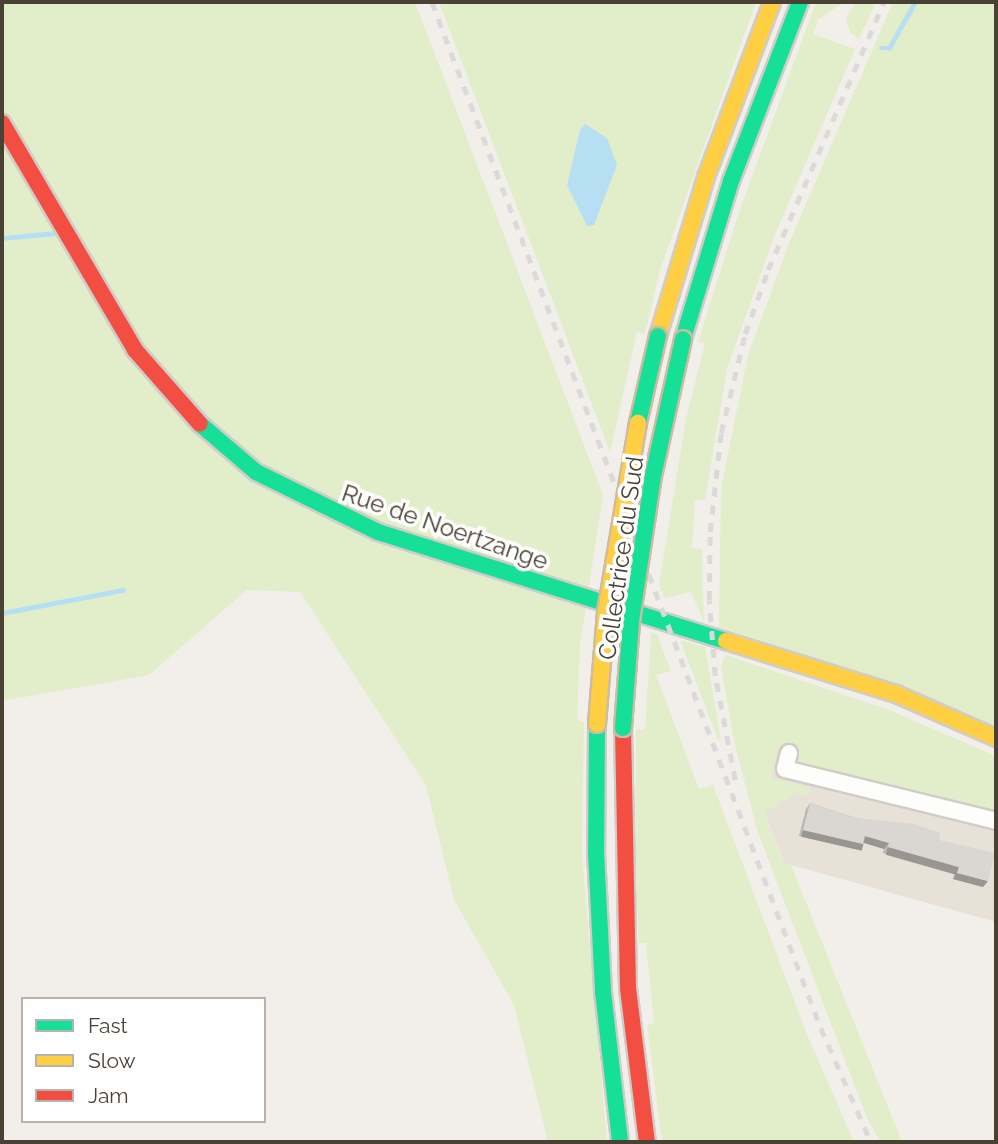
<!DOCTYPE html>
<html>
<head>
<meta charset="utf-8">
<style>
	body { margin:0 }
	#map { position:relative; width:998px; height:1144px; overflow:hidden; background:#f2efeb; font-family:Raleway,sans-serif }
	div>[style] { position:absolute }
	.residential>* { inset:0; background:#e7e1d8 }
	.green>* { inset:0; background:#e2eec9 }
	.water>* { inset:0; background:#b7dff4 }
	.stream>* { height:4.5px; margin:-2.25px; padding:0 2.25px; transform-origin:2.25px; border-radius:2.25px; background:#b7dff4 }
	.roads { filter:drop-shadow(2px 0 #d0cdc8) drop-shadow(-2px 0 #d0cdc8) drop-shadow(0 2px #d0cdc8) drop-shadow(0 -2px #d0cdc8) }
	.street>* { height:16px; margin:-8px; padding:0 8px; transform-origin:8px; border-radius:8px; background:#fdfdfc }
	.fast>* { height:16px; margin:-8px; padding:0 8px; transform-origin:8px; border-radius:8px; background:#16e098 }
	.slow>* { height:16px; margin:-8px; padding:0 8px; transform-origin:8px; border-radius:8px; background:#ffcf43 }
	.jam>* { height:16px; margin:-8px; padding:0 8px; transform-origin:8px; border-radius:8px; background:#f24e42 }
	.rail>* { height:4.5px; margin-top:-2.25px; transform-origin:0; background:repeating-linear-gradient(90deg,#dadad9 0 9px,transparent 0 18px) }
	.bridges { filter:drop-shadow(2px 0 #cdbba4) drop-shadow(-2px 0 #cdbba4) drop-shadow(0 2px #cdbba4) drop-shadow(0 -2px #cdbba4) }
	.fast-bridge>* { height:16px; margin:-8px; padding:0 8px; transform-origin:8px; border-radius:8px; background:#16e098 }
	.slow-bridge>* { height:16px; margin:-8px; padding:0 8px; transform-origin:8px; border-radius:8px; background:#ffcf43 }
	.wall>* { inset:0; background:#bbb8b4 }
	.shaded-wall>* { inset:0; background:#999692; transform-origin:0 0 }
	.building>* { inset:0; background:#dad6d1 }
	span { translate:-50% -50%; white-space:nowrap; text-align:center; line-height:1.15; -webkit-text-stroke:7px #fff; paint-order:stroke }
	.street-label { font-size:24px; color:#4a4135 }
	.frame { position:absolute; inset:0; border:4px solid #4a4135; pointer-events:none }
	.legend { position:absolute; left:21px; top:997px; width:245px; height:126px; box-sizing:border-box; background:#fff; border:2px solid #b7b3ae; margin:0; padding:9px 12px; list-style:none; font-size:21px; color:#4a4135 }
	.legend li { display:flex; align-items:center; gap:14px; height:35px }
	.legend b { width:35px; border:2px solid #b7b3ae }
</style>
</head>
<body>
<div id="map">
	<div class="residential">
		<i style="clip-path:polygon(787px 741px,798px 746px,800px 764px,996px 821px,996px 922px,784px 863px,764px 811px,798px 793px,808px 796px,811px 788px,771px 778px,777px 749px)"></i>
	</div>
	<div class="green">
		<i style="clip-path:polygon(2px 2px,415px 2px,603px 495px,580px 645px,577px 720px,584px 722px,582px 854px,607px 1142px,548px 1142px,514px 1005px,454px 900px,426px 785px,300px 592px,247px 590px,149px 675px,2px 701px)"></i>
		<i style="clip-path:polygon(439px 2px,756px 2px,661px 267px,645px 334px,637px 332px,610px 452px)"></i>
		<i style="clip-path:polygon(816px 2px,844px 2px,818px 20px,813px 34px,855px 49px,774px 237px,727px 369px,705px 500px,695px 500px,692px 548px,702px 549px,704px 623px,691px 592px,664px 598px,659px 584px,686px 419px,705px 343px,698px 342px,738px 215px)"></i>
		<i style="clip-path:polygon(856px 2px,876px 2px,859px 39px,850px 32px,846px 18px)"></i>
		<i style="clip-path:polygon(893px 2px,996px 2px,996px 730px,859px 673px,719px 627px,721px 488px,748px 355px,789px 243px)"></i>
		<i style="clip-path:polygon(651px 632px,657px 634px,671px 671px,656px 675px,699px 789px,713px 785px,806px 1032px,854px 1142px,662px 1142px,647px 1025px,654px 1024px,646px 943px,639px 943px,635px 854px,636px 729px,645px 730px)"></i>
		<i style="clip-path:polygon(680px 640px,705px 647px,721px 740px,718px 740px)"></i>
		<i style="clip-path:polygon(726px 655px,889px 710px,996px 756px,996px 821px,807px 775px,800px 764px,798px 746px,787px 741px,777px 749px,771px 778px,811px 788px,808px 796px,798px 793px,764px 812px,783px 862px,791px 865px,902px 1142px,880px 1142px,867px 1118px,757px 830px,734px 741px,721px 665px)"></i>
	</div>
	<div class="water">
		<i style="clip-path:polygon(585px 124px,607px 138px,617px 165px,594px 225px,587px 226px,567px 185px,580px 130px)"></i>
	</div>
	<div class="stream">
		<i style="left:881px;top:48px;width:8px"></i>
		<i style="left:889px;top:48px;width:53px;rotate:-60.5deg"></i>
		<i style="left:2px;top:238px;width:53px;rotate:-5.4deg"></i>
		<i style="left:2px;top:613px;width:123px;rotate:-10.8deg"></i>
	</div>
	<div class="roads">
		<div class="street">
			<i style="left:789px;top:753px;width:16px;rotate:104deg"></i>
			<i style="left:785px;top:769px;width:217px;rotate:13.8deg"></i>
		</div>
		<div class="fast">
			<i style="left:683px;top:339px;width:165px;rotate:-73.1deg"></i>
			<i style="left:731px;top:181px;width:192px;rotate:-68.9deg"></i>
			<i style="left:200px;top:424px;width:74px;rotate:40.6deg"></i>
			<i style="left:256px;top:472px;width:136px;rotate:26.2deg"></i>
			<i style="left:378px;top:532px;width:365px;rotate:17.4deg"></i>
			<i style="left:597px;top:724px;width:128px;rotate:90.4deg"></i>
			<i style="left:596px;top:852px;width:140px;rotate:87.1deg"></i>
			<i style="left:603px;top:992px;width:151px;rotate:83.5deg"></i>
		</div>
		<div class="slow">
			<i style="left:658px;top:336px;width:166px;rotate:-73.2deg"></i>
			<i style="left:706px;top:177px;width:187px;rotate:-69.3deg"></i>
			<i style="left:726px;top:641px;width:178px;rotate:17.3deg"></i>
			<i style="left:896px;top:694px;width:109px;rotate:23.7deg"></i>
		</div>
		<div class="jam">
			<i style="left:2px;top:123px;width:263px;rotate:59.6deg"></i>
			<i style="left:135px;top:350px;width:98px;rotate:48.7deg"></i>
			<i style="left:623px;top:728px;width:260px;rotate:88.9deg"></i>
			<i style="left:628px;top:988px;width:155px;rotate:83deg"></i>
		</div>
	</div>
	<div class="rail">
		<i style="left:432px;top:2px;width:1097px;rotate:69.24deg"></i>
		<i style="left:821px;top:1028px;width:124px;rotate:66.3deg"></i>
		<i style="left:735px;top:780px;width:106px;rotate:-100.9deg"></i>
		<i style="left:715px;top:676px;width:76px;rotate:-94.5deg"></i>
		<i style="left:709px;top:600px;width:68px;rotate:-89.2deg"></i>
		<i style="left:710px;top:532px;width:100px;rotate:-83.7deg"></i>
		<i style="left:721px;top:433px;width:102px;rotate:-76.4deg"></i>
		<i style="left:745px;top:334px;width:68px;rotate:-70.2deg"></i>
		<i style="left:768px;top:270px;width:292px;rotate:-66.6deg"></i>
	</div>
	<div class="bridges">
		<div class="fast-bridge">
			<i style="left:638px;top:423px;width:89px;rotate:-77.1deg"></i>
			<i style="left:623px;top:728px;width:107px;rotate:-85.7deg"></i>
			<i style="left:631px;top:621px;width:147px;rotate:-81.4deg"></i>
			<i style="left:653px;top:476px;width:140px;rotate:-77.6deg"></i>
		</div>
		<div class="slow-bridge">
			<i style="left:597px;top:724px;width:112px;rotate:-85.4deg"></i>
			<i style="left:606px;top:612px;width:192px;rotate:-80.4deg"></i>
		</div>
	</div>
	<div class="wall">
		<i style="clip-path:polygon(810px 803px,856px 818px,939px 840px,983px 887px,953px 879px,954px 873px,883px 853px,884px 849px,864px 843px,859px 850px,799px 836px,806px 809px)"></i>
	</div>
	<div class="shaded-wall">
		<i style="left:803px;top:830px;width:62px;height:7px;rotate:13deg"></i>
		<i style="clip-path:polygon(865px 836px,889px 843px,884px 849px,861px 842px)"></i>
		<i style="left:888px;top:847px;width:74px;height:8px;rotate:16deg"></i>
		<i style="clip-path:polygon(957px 873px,988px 881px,983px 887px,953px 879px)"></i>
	</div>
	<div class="building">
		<i style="clip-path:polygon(810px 803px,856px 818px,914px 824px,940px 833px,939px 840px,995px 853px,988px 881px,957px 873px,959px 867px,888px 847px,889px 843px,865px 836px,863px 844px,803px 830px)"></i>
	</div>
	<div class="street-label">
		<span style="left:445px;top:527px;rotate:19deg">Rue de Noertzange</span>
		<span style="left:621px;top:558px;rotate:-82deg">Collectrice du Sud</span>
	</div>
	<div class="frame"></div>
	<ul class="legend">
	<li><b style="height:9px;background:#16e098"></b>Fast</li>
	<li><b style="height:9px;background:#ffcf43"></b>Slow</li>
	<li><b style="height:9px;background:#f24e42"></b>Jam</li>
	</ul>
</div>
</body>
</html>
